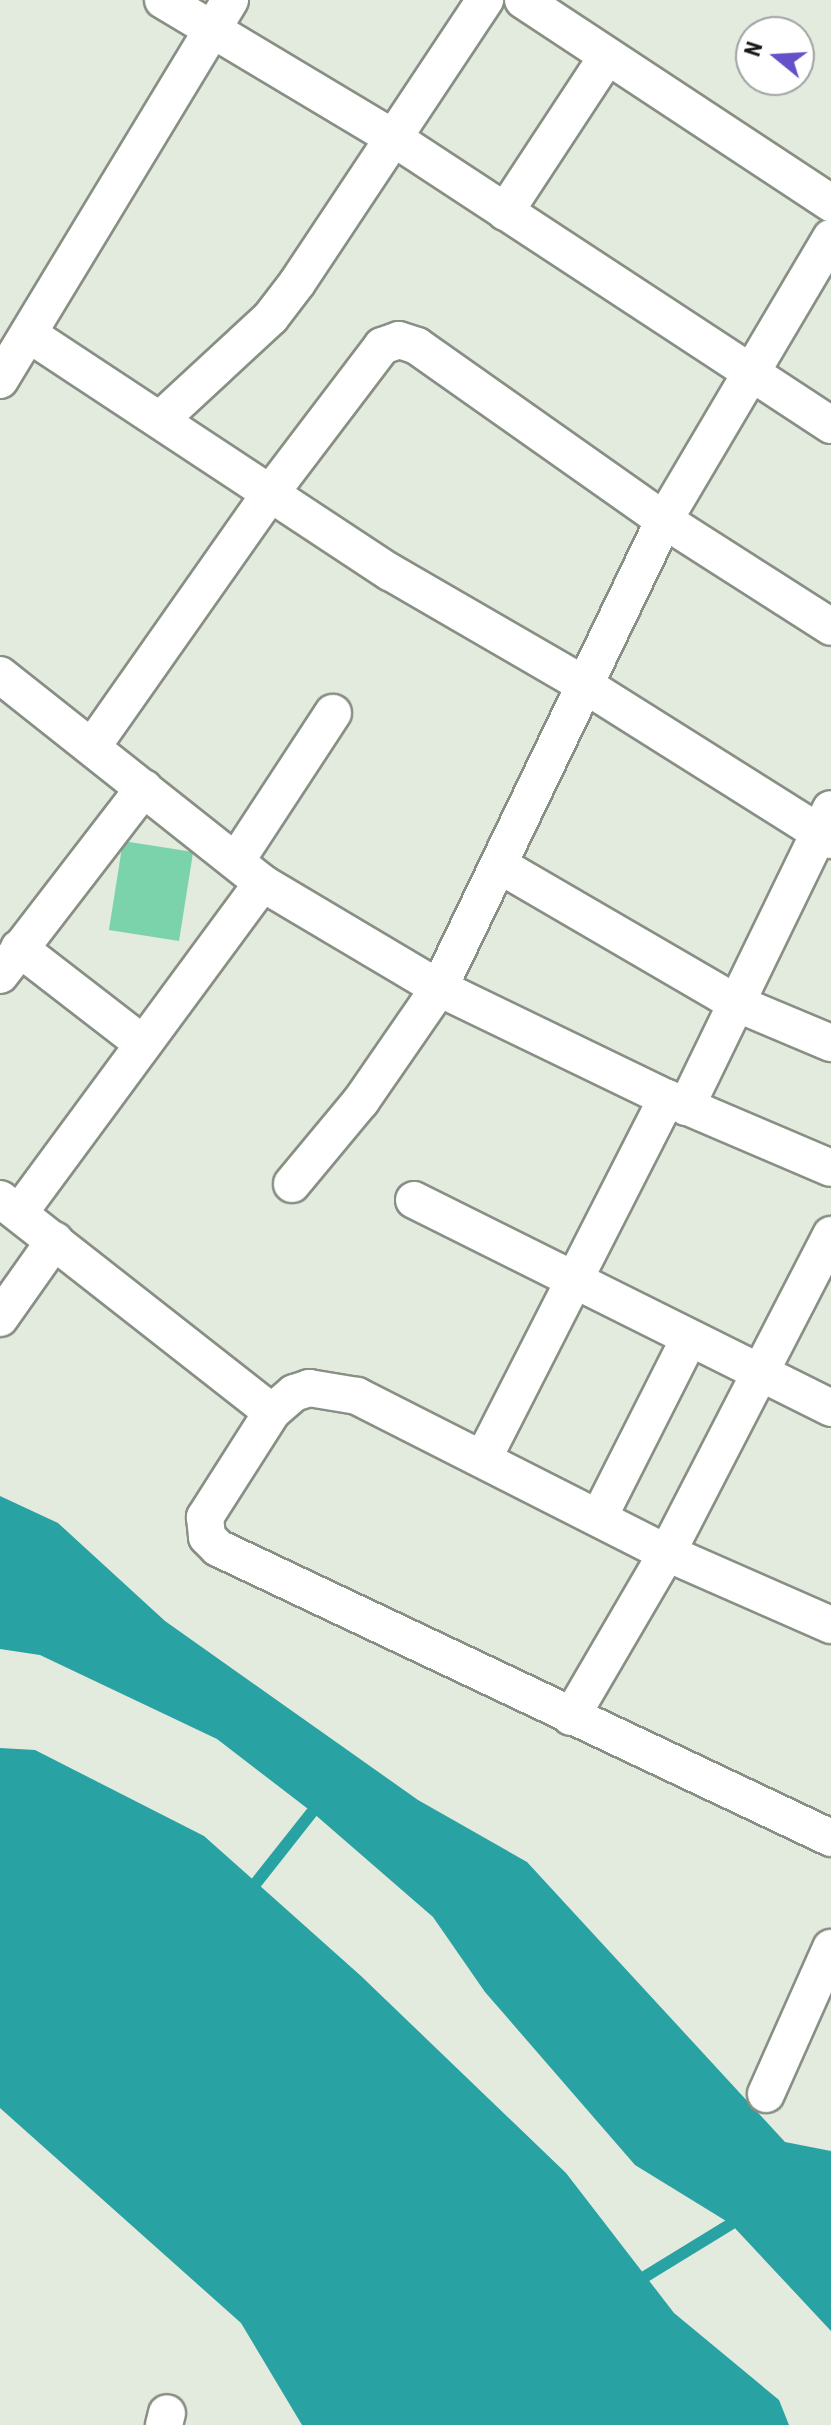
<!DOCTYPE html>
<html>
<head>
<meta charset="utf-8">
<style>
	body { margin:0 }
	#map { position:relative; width:831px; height:2425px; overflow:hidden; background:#e3eade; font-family:"Roboto Condensed",sans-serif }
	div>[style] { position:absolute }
	.water>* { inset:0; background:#28a2a2 }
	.stream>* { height:12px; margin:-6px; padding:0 6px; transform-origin:6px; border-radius:6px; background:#28a2a2 }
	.building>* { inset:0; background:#7bd3ac; transform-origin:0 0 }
	.roads { filter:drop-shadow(2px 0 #888f84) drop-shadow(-2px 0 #888f84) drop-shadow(0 2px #888f84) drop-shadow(0 -2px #888f84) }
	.minor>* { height:36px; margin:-18px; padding:0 18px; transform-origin:18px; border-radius:18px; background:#fff }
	span { translate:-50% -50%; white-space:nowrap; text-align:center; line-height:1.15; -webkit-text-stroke:7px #fff; paint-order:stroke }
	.north { position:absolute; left:735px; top:16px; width:80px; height:80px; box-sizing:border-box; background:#fff; border:2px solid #a2a3a1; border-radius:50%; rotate:288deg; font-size:22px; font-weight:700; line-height:32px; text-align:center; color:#161915 }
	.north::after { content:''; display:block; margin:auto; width:28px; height:36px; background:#6650c9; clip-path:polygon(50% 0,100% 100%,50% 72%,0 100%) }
</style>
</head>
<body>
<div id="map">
	<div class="water">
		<i style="clip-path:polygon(0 1496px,58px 1523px,165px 1621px,418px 1800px,527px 1862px,785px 2142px,831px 2151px,831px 2331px,731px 2224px,635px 2165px,485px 1992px,433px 1917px,312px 1812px,217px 1739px,40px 1655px,0 1649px)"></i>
		<i style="clip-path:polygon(0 1748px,35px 1750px,204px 1836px,361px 1976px,566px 2173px,674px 2313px,779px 2400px,789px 2425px,302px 2425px,241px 2323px,0 2108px)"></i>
	</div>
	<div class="stream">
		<i style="left:256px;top:1883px;width:90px;rotate:-51.7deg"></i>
		<i style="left:646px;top:2276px;width:100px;rotate:-31.5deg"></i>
	</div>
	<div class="building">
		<i style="left:123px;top:841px;width:71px;height:90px;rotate:9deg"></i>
	</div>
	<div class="roads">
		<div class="minor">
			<i style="left:163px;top:0;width:267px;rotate:30.9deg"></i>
			<i style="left:392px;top:137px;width:525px;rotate:33.27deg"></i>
			<i style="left:523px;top:0;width:369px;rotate:33.4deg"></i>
			<i style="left:505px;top:212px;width:184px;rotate:-56.7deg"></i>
			<i style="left:30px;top:335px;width:431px;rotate:33.4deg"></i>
			<i style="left:390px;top:572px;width:225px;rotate:30.1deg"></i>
			<i style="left:585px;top:685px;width:291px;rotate:32.2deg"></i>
			<i style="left:0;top:380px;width:444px;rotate:-58.8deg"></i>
			<i style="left:161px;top:419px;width:150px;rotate:-42.8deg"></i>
			<i style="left:271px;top:317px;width:43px;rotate:-52.6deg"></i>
			<i style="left:297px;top:283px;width:340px;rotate:-56.4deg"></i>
			<i style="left:0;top:675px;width:335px;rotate:38.4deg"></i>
			<i style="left:262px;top:883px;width:206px;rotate:30.7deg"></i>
			<i style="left:439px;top:988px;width:253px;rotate:25.8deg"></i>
			<i style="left:667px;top:1098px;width:178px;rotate:23.1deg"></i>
			<i style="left:92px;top:747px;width:313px;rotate:-54.9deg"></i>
			<i style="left:272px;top:491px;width:182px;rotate:-52.8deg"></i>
			<i style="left:382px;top:346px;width:18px;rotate:-19deg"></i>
			<i style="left:399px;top:340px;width:19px;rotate:18deg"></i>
			<i style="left:417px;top:346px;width:302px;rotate:35.2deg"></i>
			<i style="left:664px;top:520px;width:198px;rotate:32.6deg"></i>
			<i style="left:236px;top:861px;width:177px;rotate:-56.8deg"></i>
			<i style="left:499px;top:865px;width:276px;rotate:30.2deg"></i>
			<i style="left:738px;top:1004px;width:101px;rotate:22.8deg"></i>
			<i style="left:19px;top:948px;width:157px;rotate:37.7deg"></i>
			<i style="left:0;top:975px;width:236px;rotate:-52.4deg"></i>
			<i style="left:686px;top:1107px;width:331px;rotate:-64.1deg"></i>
			<i style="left:292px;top:1184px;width:108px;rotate:-50.3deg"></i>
			<i style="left:361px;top:1101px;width:137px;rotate:-55.4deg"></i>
			<i style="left:439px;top:988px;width:519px;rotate:-64.32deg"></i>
			<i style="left:664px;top:520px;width:328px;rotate:-59.4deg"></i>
			<i style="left:0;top:1199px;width:345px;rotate:38.1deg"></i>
			<i style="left:272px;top:1412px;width:29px;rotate:-41deg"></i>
			<i style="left:294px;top:1393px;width:16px;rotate:-18deg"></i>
			<i style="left:309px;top:1388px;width:49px;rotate:9.5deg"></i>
			<i style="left:357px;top:1396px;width:347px;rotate:26.9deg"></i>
			<i style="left:667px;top:1553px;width:179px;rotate:23.7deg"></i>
			<i style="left:414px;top:1200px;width:466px;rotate:26.5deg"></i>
			<i style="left:19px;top:1213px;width:410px;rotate:-53.6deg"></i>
			<i style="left:0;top:1318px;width:95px;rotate:-54.8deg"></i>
			<i style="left:272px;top:1412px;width:125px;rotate:122.5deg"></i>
			<i style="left:205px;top:1517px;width:20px;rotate:84deg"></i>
			<i style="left:207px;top:1537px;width:16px;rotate:45deg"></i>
			<i style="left:218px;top:1548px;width:678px;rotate:25.32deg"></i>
			<i style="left:484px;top:1457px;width:403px;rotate:-63deg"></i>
			<i style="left:599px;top:1517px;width:199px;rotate:-63.2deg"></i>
			<i style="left:571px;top:1717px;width:190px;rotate:-59.7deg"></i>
			<i style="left:667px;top:1553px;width:358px;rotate:-62.7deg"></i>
			<i style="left:766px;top:2094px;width:160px;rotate:-66deg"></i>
			<i style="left:164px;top:2425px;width:12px;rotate:-76deg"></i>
		</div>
	</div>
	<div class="north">N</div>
</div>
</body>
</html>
